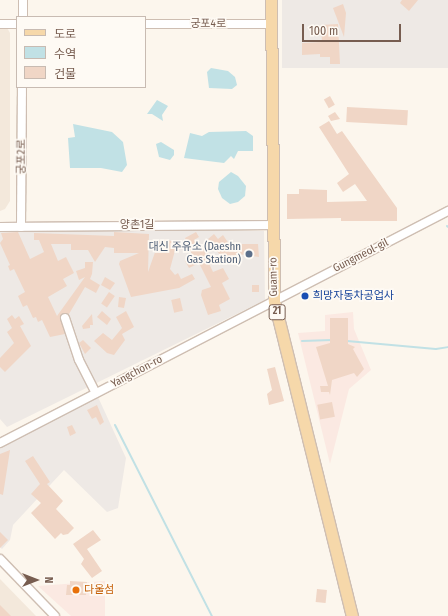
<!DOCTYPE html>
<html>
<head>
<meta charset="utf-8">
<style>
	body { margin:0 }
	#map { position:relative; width:448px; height:616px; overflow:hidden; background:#fcf6ed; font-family:"Fira Sans Condensed","Noto Sans KR",sans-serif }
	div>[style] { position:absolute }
	.residential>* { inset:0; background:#f3e8db }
	.commercial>* { inset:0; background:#fbe9e2 }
	.industrial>* { inset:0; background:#eee9e5; transform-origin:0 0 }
	.water>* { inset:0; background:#c1e1e5 }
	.stream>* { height:2px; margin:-1px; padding:0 1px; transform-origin:1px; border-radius:1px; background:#c1e1e5 }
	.building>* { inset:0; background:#f0d6c6; transform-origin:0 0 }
	.roads { filter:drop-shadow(1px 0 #cebeb2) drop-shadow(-1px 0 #cebeb2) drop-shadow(0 1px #cebeb2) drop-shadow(0 -1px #cebeb2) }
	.minor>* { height:8px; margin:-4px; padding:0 4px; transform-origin:4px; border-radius:4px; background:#fff }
	.major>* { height:11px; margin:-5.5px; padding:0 5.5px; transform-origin:5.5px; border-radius:5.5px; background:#f6d8aa }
	.dots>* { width:11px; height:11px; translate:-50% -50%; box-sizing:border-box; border:2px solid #fefaf4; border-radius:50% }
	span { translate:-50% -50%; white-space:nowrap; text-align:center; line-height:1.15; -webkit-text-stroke:3.5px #fefaf4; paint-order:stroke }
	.shield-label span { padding:1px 3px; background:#fefaf4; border:1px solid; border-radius:3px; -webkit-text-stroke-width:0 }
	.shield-label { font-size:10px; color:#775d50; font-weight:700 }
	.street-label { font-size:11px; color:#775d50 }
	.service-label { font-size:11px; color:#4e5e75 }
	.right { translate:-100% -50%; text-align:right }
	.transit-label { font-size:11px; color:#164399 }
	.left { translate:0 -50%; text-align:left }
	.food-label { font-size:11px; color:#c56008 }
	.legend { position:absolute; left:16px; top:16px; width:130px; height:72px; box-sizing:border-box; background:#fefaf4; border:1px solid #c8bbb2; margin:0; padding:5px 7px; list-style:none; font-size:12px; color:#775d50 }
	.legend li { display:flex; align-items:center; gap:8px; height:20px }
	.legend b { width:20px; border:1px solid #c8bbb2 }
	.north { position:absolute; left:16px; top:560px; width:40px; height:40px; -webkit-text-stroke:3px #fefaf4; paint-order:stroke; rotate:90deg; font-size:11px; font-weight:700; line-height:16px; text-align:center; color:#775d50 }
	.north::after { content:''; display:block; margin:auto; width:14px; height:18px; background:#775d50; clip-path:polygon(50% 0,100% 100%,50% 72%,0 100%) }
	.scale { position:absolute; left:302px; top:24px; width:99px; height:18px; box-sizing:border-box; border:2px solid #775d50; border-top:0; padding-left:5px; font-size:12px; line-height:14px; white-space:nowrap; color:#775d50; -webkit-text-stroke:3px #fefaf4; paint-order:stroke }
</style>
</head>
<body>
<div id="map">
	<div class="residential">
		<i style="clip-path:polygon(0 25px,6px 26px,10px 33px,10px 201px,5px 209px,0 211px)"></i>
		<i style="clip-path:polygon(0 579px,36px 616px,0 616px)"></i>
	</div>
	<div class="commercial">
		<i style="clip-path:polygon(353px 312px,354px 329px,371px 370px,349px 389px,330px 464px,298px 333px,325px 331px,325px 315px)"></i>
		<i style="clip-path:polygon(105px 581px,105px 616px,71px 616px,38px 586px)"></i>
	</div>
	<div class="industrial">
		<i style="left:282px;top:0;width:166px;height:68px"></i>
		<i style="clip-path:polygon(0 231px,264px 231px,265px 300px,7px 427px,0 419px)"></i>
		<i style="clip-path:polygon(98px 397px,126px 458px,118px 508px,107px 512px,64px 470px,13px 525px,10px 540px,2px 549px,0 547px,0 448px)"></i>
	</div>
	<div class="water">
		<i style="clip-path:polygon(211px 68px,228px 71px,235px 77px,237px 85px,232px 89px,209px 88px,207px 72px)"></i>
		<i style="clip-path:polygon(157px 100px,168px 106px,162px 115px,163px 121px,152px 114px,147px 114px)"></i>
		<i style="clip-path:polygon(73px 124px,112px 132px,123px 142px,127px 165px,122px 172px,101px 168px,70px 168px,68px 138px,75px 137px)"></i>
		<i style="clip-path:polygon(246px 131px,253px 136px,253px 151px,238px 151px,234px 159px,231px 156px,224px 163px,184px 158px,190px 133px,202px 136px,209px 132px)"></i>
		<i style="clip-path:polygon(161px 142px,174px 150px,174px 155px,170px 160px,159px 157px,156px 144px)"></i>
		<i style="clip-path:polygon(231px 172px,238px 176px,246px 186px,245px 196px,238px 202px,230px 204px,222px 198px,218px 189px,219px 182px)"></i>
	</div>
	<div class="stream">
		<i style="left:447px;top:226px;width:1px;rotate:45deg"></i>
		<i style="left:302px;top:341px;width:30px;rotate:-2deg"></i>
		<i style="left:347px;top:341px;width:89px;rotate:5.1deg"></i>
		<i style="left:436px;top:349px;width:12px;rotate:-9deg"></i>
		<i style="left:115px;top:425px;width:214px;rotate:63.1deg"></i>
	</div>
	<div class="building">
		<i style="clip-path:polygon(402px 0,418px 0,409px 11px,400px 3px)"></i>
		<i style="clip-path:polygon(343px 4px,346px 13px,344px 37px,333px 8px)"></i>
		<i style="clip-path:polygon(338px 24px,340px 64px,330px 64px,330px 57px,320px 57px,320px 54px,302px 55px,302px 43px,322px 42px,321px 25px)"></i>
		<i style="left:330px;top:96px;width:10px;height:7px;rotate:61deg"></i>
		<i style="left:347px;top:107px;width:61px;height:15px;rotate:3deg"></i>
		<i style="clip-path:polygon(335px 112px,340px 119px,331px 121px,328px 116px)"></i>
		<i style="clip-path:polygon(329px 121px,337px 134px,342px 131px,397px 208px,397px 221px,341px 221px,341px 218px,287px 219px,287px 194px,299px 194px,299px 189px,327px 190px,327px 202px,367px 201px,355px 184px,343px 192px,337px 183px,349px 174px,319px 127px)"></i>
		<i style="clip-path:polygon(18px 232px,30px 259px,44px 252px,39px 240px,34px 240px,34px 233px,114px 236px,114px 232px,149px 234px,148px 272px,159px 241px,164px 242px,165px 239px,177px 243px,170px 269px,175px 275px,178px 273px,181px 279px,192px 274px,195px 279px,179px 288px,131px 297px,119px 264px,120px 261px,139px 253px,114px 253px,114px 248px,105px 247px,95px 262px,88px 250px,71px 250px,71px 244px,51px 244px,58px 261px,66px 257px,74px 273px,63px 279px,67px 286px,48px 297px,57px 316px,85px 277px,79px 280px,76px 271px,85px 268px,85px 262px,93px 262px,92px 274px,90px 279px,100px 285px,96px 293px,85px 287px,69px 314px,64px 313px,60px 317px,65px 334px,50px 337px,42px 320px,38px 322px,36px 317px,33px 318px,27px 305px,23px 307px,18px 296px,25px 292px,14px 269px,10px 271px,8px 266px,10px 265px,0 243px,3px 239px,1px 233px)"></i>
		<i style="clip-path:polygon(196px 232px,199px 237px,194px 240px,199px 251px,205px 248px,209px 255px,206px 257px,213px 272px,223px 268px,229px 279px,222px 283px,230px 299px,219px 305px,221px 311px,208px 315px,201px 295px,202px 290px,211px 287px,199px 263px,189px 268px,185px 261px,193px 257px,185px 238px)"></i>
		<i style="clip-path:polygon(214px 234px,218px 239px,223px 235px,229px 244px,258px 244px,259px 257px,237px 254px,226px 263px,208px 239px)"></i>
		<i style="clip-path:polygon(105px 277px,115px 283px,110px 290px,101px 285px)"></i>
		<i style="left:252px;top:285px;width:7px;height:7px"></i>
		<i style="left:109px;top:292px;width:7px;height:14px;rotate:34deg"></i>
		<i style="clip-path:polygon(119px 297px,126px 298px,124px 308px,118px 307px)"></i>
		<i style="left:180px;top:298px;width:13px;height:9px;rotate:77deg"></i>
		<i style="clip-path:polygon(102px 311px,111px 319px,107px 325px,97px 317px)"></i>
		<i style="clip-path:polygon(126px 311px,134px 327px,122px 334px,125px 340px,114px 355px,107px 353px,94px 341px,103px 333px,112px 340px,122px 328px,116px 317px)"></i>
		<i style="clip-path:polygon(92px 314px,93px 325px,90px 325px,90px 328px,83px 329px,82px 326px)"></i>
		<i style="clip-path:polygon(12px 315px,15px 319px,19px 316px,24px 324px,20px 326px,31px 346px,5px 372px,0 367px,0 358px,14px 343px,7px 332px,12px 328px,7px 319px)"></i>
		<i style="clip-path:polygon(330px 318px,348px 318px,348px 344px,355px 347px,353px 349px,364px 369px,357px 377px,354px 373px,332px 380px,330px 395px,329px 392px,321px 392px,320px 386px,328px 386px,316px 347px,330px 343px)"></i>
		<i style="clip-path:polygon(83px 340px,91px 348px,85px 354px,79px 343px)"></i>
		<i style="clip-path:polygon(275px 367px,284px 401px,269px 405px,267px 394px,272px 390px,267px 369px)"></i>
		<i style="left:332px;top:402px;width:15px;height:15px;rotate:79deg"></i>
		<i style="clip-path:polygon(97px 405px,104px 422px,100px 425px,96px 417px,92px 419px,87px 410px)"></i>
		<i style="clip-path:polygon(72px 425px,76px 433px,70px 436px,67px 427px)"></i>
		<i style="clip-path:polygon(10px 450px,3px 495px,0 494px,0 454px)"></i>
		<i style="clip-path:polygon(33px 456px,50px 482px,47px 484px,63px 501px,56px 509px,74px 528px,68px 534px,63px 535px,61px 533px,55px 539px,31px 513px,41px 503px,31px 494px,40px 484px,25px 461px)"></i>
		<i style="clip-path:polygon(93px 530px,101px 540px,87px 549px,102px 571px,92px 578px,81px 564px,84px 559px,73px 544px)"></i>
		<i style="clip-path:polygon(0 532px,8px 540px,0 548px)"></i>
		<i style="clip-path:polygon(70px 581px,87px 582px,86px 595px,66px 595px,67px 585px,70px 585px)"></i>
		<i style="left:317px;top:589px;width:10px;height:13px;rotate:6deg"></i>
		<i style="clip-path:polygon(0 605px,11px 616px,0 616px)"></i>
	</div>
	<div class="roads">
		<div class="minor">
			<i style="left:23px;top:17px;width:17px;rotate:-90deg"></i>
			<i style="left:0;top:24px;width:17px"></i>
			<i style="left:145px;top:24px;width:126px"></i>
			<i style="left:0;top:227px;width:273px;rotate:-0.4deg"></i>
			<i style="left:21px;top:227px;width:140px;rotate:-89.6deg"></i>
			<i style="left:65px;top:318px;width:44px;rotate:71.6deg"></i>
			<i style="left:79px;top:360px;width:37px;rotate:63deg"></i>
			<i style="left:0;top:443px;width:505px;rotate:-27.38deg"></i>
			<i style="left:0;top:559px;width:79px;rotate:46deg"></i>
		</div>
		<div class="major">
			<i style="left:271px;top:0;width:301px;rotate:89.4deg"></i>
			<i style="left:274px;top:301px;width:325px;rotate:76.1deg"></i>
		</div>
	</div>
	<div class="dots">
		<i style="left:249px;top:254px;background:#5c6f8a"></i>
		<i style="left:305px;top:296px;background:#1a4fb4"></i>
		<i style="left:76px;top:590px;background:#e8710a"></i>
	</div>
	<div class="shield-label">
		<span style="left:277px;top:312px">21</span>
	</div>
	<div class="street-label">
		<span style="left:208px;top:24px">궁포4로</span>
		<span style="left:22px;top:157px;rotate:-90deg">궁포2로</span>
		<span style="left:137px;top:225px">양촌1길</span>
		<span style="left:361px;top:256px;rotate:-27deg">Gungmeol-gil</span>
		<span style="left:274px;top:277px;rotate:-91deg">Guam-ro</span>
		<span style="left:137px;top:372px;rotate:-28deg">Yangchon-ro</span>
	</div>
	<div class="service-label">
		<span class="right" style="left:241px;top:254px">대신 주유소 (Daeshn<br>Gas Station)</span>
	</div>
	<div class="transit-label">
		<span class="left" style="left:313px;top:296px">희망자동차공업사</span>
	</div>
	<div class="food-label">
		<span class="left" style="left:84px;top:590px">다울섬</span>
	</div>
	<ul class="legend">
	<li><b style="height:5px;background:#f6d8aa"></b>도로</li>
	<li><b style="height:11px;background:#c1e1e5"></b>수역</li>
	<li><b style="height:11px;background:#f0d6c6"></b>건물</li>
	</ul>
	<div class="north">N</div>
	<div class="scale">100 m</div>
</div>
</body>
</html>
